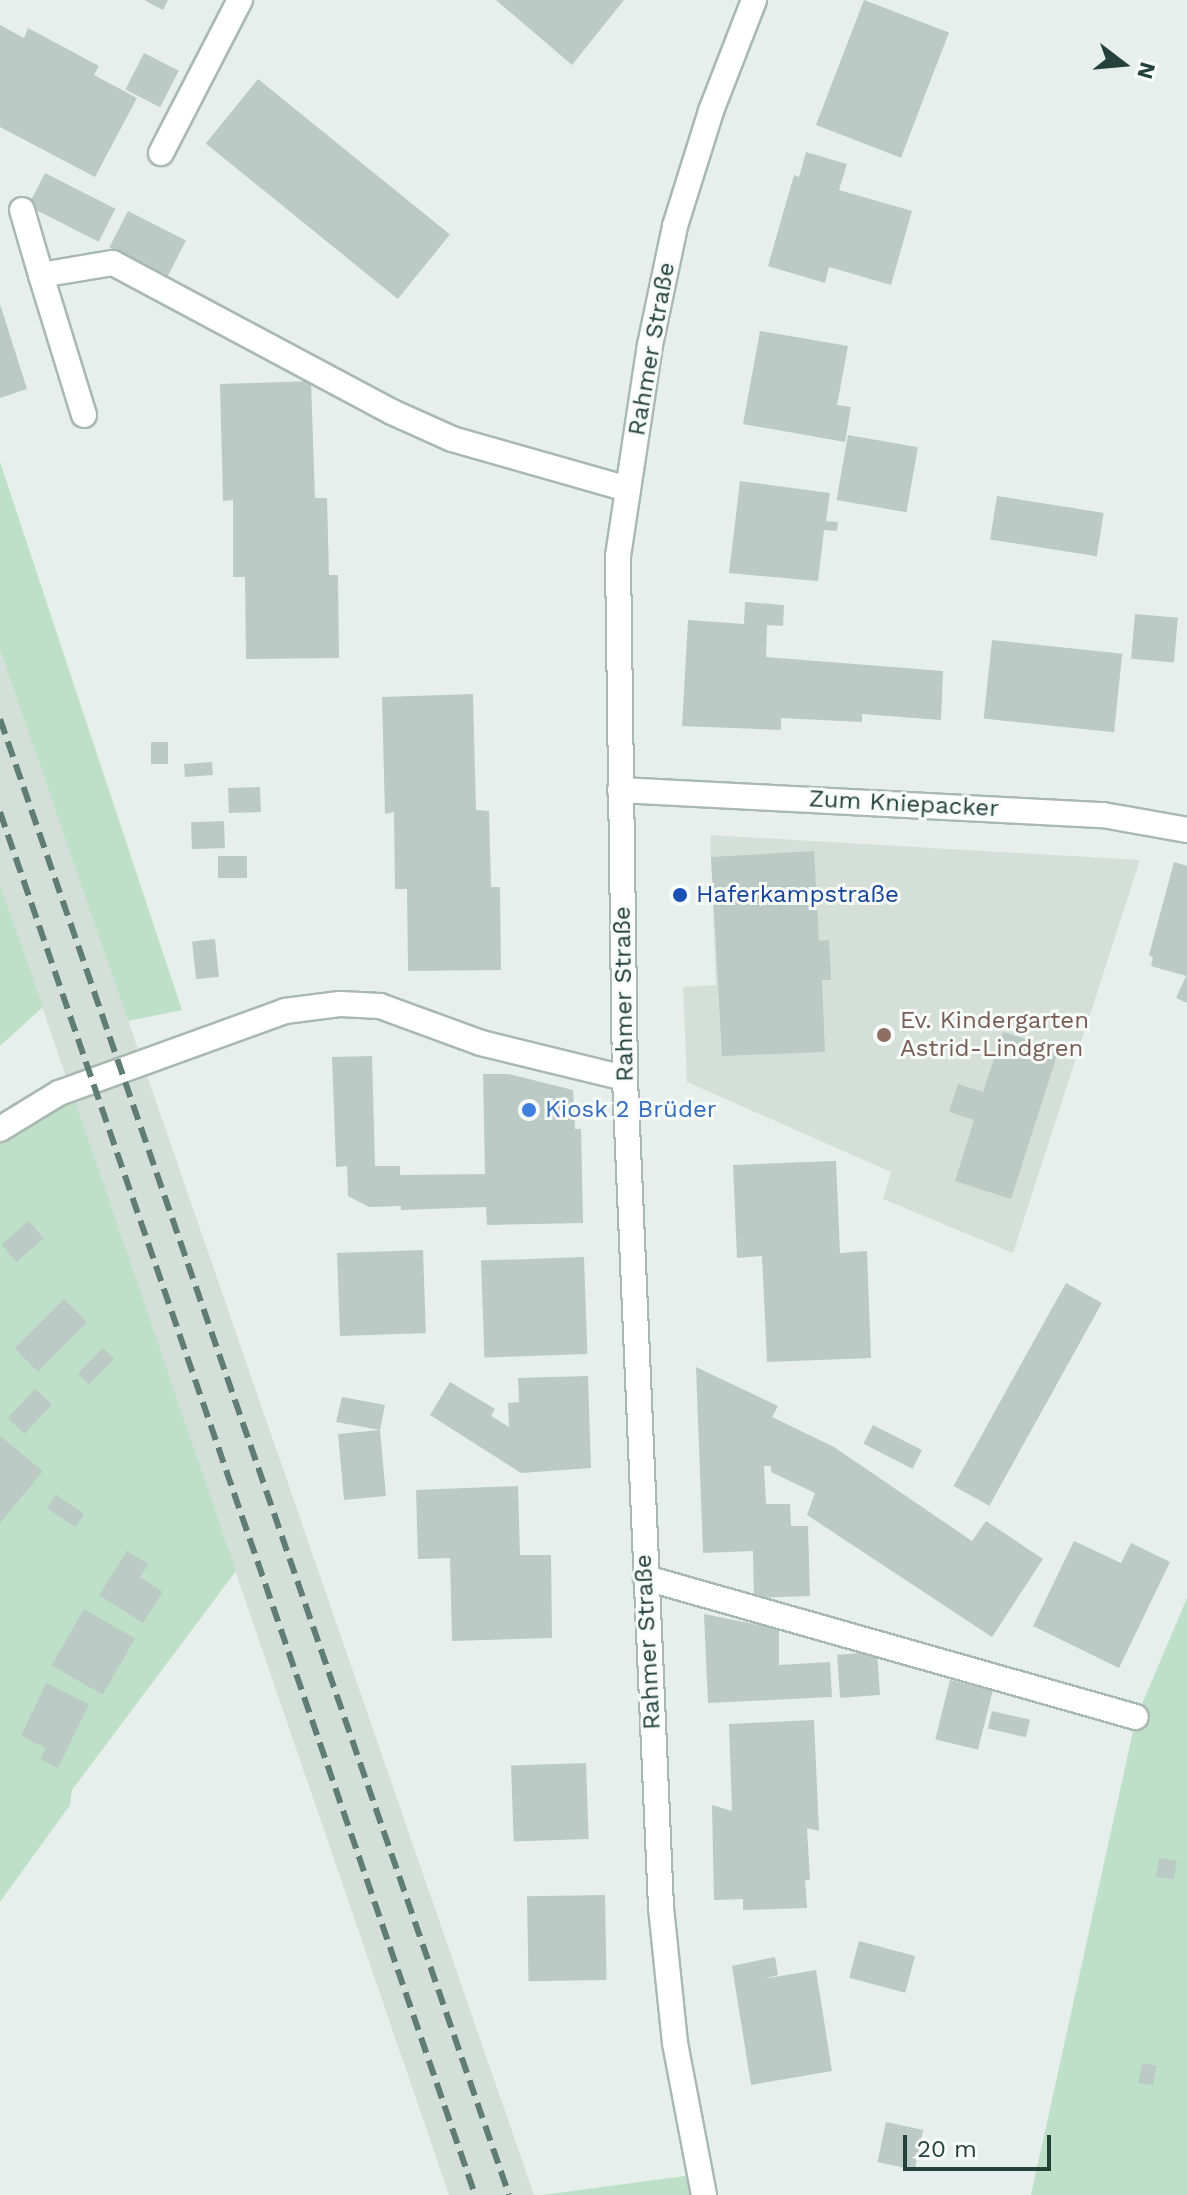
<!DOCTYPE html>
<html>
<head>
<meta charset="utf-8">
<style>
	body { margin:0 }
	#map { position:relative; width:1187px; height:2195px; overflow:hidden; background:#e6efeb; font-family:"Work Sans",sans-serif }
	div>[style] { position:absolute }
	.built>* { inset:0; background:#d4dfda }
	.green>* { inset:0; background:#bfe0c8 }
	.building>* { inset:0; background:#bbcac4; transform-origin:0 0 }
	.roads { filter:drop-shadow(2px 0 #a8b8b2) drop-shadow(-2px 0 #a8b8b2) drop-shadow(0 2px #a8b8b2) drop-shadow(0 -2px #a8b8b2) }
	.lane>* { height:24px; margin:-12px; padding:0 12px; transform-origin:12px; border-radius:12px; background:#fff }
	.street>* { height:24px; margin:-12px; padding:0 12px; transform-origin:12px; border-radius:12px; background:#fff }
	.secondary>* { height:24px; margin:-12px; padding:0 12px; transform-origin:12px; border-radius:12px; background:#fff }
	.rail>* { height:6px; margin-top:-3px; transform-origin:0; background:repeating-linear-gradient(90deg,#5f7d75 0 16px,transparent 0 24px) }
	.dots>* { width:22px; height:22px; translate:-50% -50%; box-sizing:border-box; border:4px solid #f7fbf9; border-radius:50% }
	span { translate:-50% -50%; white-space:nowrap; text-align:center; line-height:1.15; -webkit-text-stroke:6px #f7fbf9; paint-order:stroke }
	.street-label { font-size:24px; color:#24423a }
	.transit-label { font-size:24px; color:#164399 }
	.left { translate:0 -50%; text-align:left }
	.education-label { font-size:24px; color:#785e54 }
	.shop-label { font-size:24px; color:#366cbe }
	.north { position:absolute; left:1083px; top:24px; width:80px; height:80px; -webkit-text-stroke:6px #f7fbf9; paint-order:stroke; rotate:106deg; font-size:22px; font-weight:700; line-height:32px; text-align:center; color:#24423a }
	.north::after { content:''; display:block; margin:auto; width:28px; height:36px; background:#24423a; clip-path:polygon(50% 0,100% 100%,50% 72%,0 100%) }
	.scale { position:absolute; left:903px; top:2135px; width:148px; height:36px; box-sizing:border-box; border:4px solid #24423a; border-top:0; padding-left:10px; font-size:24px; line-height:28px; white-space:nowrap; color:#24423a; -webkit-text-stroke:6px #f7fbf9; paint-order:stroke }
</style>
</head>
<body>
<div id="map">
	<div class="built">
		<i style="clip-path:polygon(0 650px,534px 2195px,449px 2195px,0 884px)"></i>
		<i style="clip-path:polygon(710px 835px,1140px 860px,1013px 1253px,883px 1199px,891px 1172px,687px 1082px,683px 987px,716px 985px)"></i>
	</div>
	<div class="green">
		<i style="clip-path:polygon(0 462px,182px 1010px,128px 1021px,0 650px)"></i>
		<i style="clip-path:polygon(0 884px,43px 1007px,0 1046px)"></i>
		<i style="clip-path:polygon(69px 1083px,236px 1571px,72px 1790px,70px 1805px,0 1902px,0 1129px)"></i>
		<i style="clip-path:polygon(1187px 1598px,1187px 2195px,1031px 2195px,1136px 1718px)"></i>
		<i style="clip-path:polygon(700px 2174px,704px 2195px,542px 2195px)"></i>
	</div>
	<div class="building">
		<i style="clip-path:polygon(144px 0,168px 0,163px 10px)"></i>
		<i style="clip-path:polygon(496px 0,624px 0,572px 65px)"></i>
		<i style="left:864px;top:0;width:91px;height:134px;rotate:21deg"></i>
		<i style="clip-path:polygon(0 25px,24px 38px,28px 28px,99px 66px,94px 75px,137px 98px,95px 177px,0 127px)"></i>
		<i style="left:144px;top:53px;width:39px;height:41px;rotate:27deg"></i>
		<i style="left:258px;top:79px;width:247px;height:83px;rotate:39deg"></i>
		<i style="clip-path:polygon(806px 152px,847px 164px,839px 190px,912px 211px,891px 285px,829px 267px,825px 283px,768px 266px,794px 175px,799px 177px)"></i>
		<i style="left:45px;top:173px;width:79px;height:37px;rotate:27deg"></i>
		<i style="left:128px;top:211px;width:65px;height:41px;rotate:27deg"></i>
		<i style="clip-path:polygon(0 304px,27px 389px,0 398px)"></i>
		<i style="clip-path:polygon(760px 331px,848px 346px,837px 405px,851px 407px,845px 442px,743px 424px)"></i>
		<i style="clip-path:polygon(311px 381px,315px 498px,327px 498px,329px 575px,338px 575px,339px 658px,246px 659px,245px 577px,233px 577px,233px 500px,223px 501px,220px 384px)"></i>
		<i style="left:848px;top:435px;width:71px;height:66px;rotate:10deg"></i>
		<i style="clip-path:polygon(740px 481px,830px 493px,826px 521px,838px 522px,837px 531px,824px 530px,818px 581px,729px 573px)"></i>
		<i style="left:997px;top:496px;width:108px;height:44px;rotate:9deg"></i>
		<i style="clip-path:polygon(745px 602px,784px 605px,783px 626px,767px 625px,766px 657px,943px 671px,941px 720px,862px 714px,862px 722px,781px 718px,781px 730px,682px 726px,688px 620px,744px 624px)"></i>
		<i style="left:1135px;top:614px;width:43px;height:45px;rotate:5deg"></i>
		<i style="left:992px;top:640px;width:131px;height:79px;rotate:6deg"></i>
		<i style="clip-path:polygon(473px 694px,476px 810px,489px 811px,491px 887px,500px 887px,501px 970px,408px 971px,407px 889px,395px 889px,394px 812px,385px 814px,382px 697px)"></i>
		<i style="left:151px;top:742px;width:17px;height:22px"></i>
		<i style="left:212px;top:762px;width:13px;height:28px;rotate:86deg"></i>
		<i style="left:260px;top:787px;width:25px;height:32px;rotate:88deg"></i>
		<i style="left:224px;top:821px;width:27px;height:33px;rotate:88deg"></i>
		<i style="clip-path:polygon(814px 851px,819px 941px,829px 940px,831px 980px,822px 980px,825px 1052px,722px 1056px,711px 857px)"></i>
		<i style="left:218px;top:856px;width:29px;height:22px"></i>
		<i style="clip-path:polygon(1174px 862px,1187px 866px,1187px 1003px,1176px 998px,1186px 976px,1151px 966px,1153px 958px,1149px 955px)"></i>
		<i style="left:215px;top:939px;width:38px;height:23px;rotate:84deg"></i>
		<i style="clip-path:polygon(1003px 1032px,1059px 1049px,1011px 1199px,955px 1181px,974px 1120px,949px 1112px,958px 1084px,983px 1092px)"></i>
		<i style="clip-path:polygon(372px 1056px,375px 1166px,400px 1166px,400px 1175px,485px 1174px,483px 1074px,509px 1074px,573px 1090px,575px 1129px,581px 1129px,583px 1223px,487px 1225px,486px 1207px,401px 1210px,401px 1206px,369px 1207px,348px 1196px,347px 1166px,336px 1167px,332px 1057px)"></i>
		<i style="clip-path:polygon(836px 1161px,840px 1253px,867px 1251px,871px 1358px,767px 1362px,762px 1256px,737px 1258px,733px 1165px)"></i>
		<i style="left:29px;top:1221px;width:23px;height:36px;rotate:50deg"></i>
		<i style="left:423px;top:1250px;width:83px;height:86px;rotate:88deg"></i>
		<i style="left:584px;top:1257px;width:97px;height:103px;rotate:88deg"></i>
		<i style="left:1066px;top:1283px;width:41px;height:232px;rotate:29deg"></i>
		<i style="left:64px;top:1299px;width:33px;height:70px;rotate:45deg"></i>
		<i style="left:103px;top:1348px;width:16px;height:36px;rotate:45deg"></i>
		<i style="clip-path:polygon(696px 1367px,778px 1406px,772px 1417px,834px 1447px,972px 1541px,986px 1521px,1043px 1559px,992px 1637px,807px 1515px,815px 1493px,771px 1472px,771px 1466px,764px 1466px,766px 1504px,790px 1504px,791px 1526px,808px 1526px,810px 1596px,754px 1598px,753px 1551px,703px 1553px)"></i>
		<i style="clip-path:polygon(588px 1376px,591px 1468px,521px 1473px,430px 1415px,450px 1382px,495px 1409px,491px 1416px,509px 1427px,508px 1403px,519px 1402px,518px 1378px)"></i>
		<i style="left:35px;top:1389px;width:23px;height:40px;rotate:43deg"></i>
		<i style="clip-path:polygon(342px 1397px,385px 1405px,380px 1430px,386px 1496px,344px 1500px,338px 1434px,380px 1430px,336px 1422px)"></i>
		<i style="left:873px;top:1425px;width:55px;height:21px;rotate:27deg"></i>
		<i style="clip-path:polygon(0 1436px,43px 1471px,0 1523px)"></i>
		<i style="clip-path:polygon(518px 1486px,520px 1555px,551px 1555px,552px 1638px,452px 1641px,450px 1558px,418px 1559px,416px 1490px)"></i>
		<i style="left:56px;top:1495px;width:34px;height:16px;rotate:34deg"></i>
		<i style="clip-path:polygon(1074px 1541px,1121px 1563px,1131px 1543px,1170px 1562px,1119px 1668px,1033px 1626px)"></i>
		<i style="clip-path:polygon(127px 1551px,148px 1564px,140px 1577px,163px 1592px,143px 1623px,99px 1595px)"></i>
		<i style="left:84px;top:1609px;width:59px;height:65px;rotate:30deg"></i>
		<i style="clip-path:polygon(704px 1614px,779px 1629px,779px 1665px,830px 1662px,832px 1697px,708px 1703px)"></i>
		<i style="left:877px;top:1652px;width:43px;height:40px;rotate:86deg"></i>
		<i style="left:950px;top:1680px;width:44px;height:61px;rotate:14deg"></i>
		<i style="clip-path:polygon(46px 1683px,89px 1704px,58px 1768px,40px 1759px,46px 1748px,21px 1736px)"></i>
		<i style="left:992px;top:1711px;width:39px;height:18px;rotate:13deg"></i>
		<i style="clip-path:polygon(814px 1720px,819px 1831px,807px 1828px,810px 1880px,805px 1880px,807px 1908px,743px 1910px,743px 1899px,714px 1900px,712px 1805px,732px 1811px,729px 1724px)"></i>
		<i style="left:586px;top:1763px;width:76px;height:75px;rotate:88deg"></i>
		<i style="left:1159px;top:1858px;width:18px;height:19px;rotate:9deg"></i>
		<i style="left:605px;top:1895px;width:85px;height:78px;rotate:89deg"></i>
		<i style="left:859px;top:1941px;width:58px;height:38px;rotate:15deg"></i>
		<i style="clip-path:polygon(775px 1957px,778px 1975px,763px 1979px,816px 1970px,832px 2071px,751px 2085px,732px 1966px)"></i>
		<i style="left:1142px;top:2063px;width:15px;height:20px;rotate:11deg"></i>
		<i style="left:886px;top:2122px;width:38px;height:41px;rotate:12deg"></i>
	</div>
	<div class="roads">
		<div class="lane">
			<i style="left:22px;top:210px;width:68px;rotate:73.7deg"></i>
			<i style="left:84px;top:415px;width:146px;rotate:-107.1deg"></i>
			<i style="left:41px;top:275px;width:73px;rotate:-9.5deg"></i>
			<i style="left:113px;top:263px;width:316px;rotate:28.1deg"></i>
			<i style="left:392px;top:412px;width:66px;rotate:24.2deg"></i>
			<i style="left:452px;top:439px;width:183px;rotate:15.9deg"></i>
			<i style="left:0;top:1129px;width:69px;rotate:-31.4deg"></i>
			<i style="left:59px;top:1093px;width:240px;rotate:-19.9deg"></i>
			<i style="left:285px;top:1011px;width:55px;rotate:-7.3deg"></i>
			<i style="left:340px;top:1004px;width:40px;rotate:2.9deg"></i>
			<i style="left:380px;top:1006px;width:108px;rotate:20.1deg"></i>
			<i style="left:481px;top:1043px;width:148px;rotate:13.7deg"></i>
			<i style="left:646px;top:1578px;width:509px;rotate:15.84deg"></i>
		</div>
		<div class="street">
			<i style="left:161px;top:153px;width:172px;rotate:-62.7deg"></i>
			<i style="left:620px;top:790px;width:484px;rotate:3deg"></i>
			<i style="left:1103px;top:815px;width:85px;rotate:10.1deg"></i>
		</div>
		<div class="secondary">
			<i style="left:704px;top:2195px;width:155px;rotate:-100.8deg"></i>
			<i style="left:675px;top:2043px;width:137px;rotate:-95.9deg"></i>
			<i style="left:661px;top:1907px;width:830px;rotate:-92.49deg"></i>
			<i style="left:625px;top:1078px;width:522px;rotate:-90.77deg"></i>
			<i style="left:618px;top:556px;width:213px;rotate:-81.4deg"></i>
			<i style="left:650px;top:345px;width:122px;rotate:-78.1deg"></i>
			<i style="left:675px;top:226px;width:121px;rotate:-72.6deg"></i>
			<i style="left:711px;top:111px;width:119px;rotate:-68.8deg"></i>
		</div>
	</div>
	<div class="rail">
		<i style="left:0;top:719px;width:1561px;rotate:70.97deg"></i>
		<i style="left:0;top:812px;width:1462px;rotate:71.04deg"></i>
	</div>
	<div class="dots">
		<i style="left:680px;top:895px;background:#1a4fb4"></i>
		<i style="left:884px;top:1035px;background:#8d6e63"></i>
		<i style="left:529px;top:1110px;background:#3f7fe0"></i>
	</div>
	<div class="street-label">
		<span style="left:652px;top:349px;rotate:-80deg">Rahmer Straße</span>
		<span style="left:904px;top:804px;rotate:3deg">Zum Kniepacker</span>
		<span style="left:624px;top:994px;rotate:-91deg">Rahmer Straße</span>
		<span style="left:648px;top:1642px;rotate:-93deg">Rahmer Straße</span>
	</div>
	<div class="transit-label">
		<span class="left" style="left:696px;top:895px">Haferkampstraße</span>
	</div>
	<div class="education-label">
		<span class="left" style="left:900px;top:1035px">Ev. Kindergarten<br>Astrid-Lindgren</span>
	</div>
	<div class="shop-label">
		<span class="left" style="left:545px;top:1110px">Kiosk 2 Brüder</span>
	</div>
	<div class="north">N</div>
	<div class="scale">20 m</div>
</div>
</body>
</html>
